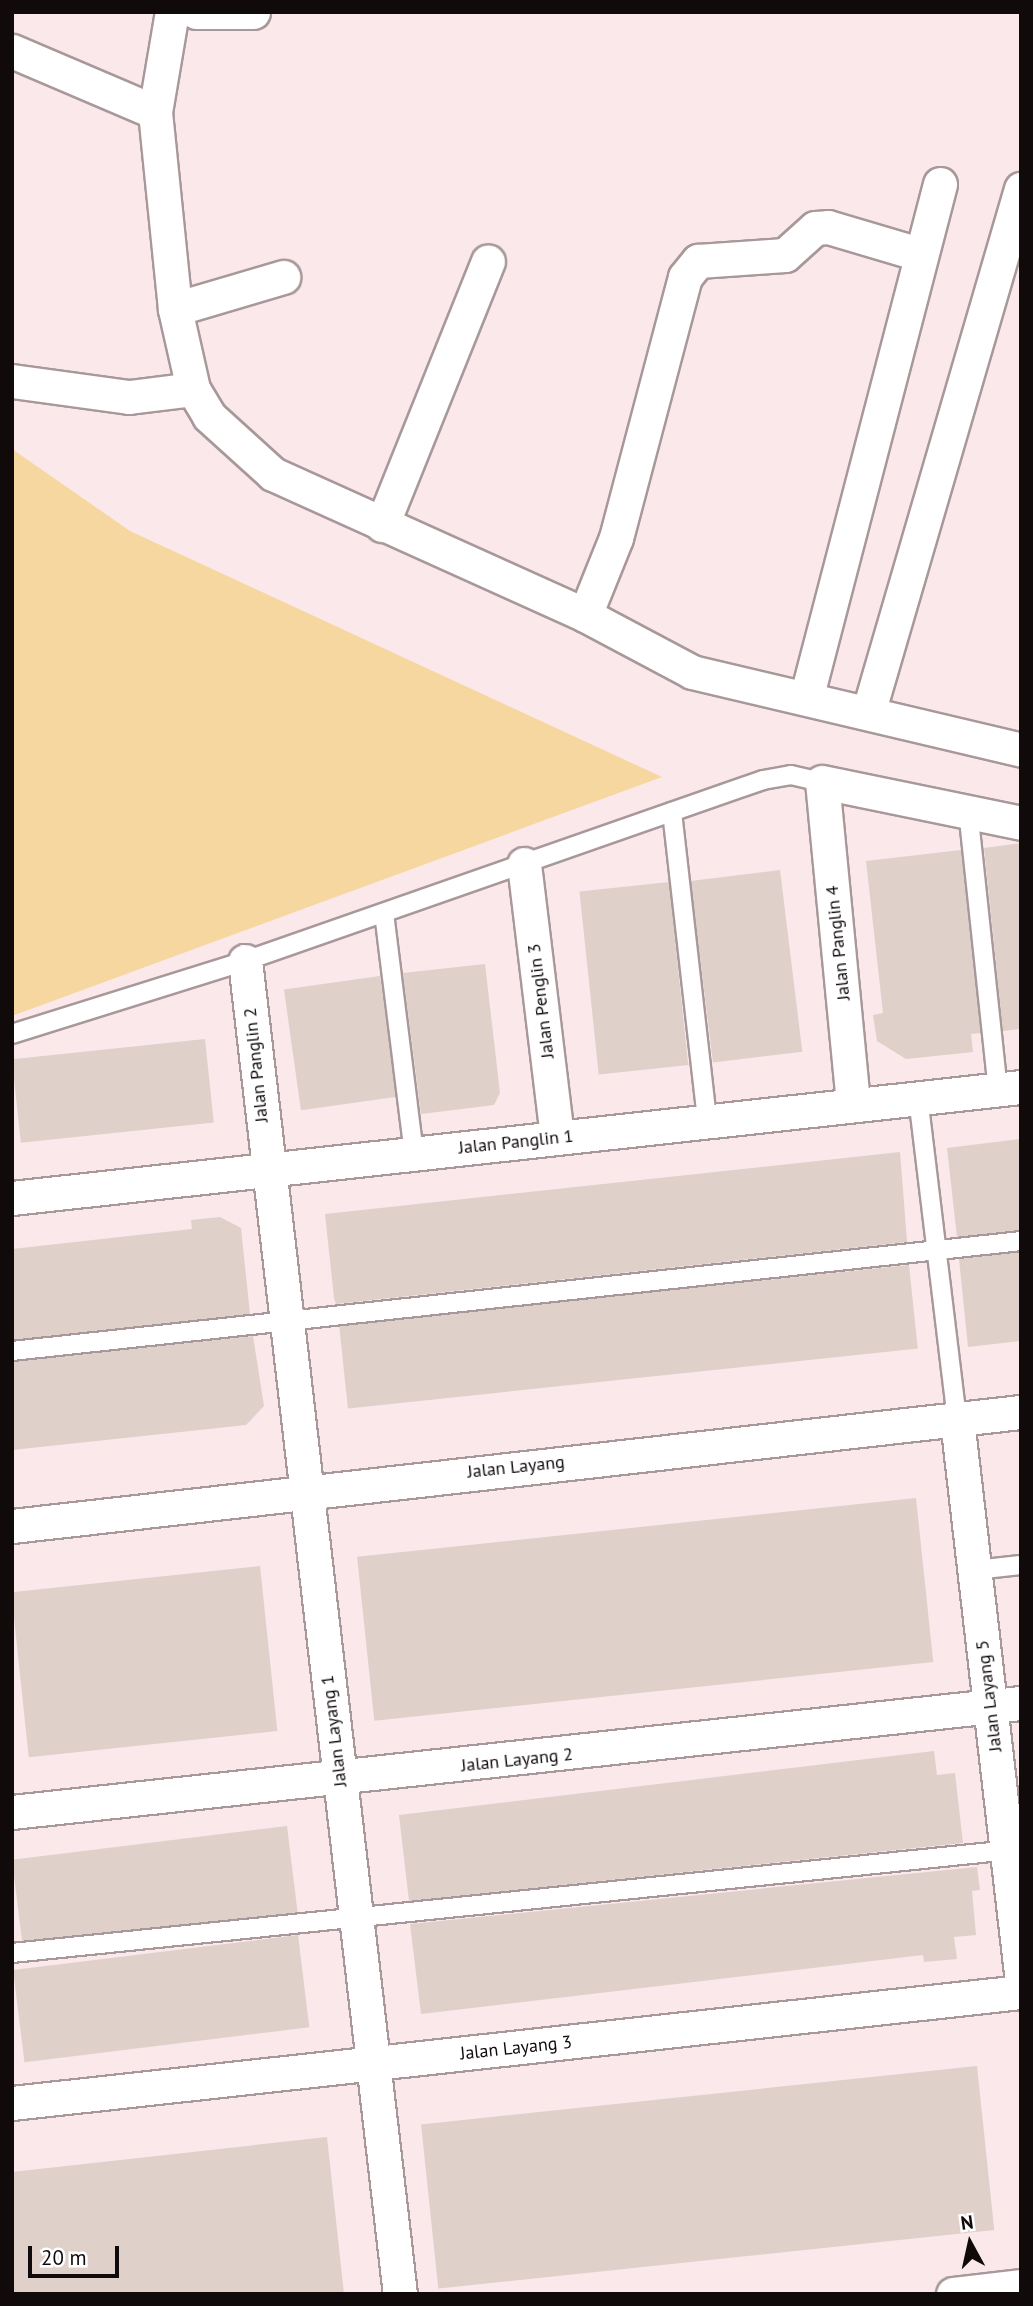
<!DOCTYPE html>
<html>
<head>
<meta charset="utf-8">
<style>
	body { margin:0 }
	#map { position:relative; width:1033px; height:2306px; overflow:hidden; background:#fae8ea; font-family:"PT Sans",sans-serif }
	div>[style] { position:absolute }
	.green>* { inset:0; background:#f7d7a0 }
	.building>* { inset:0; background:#dfd0c9; transform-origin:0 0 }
	.roads { filter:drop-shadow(2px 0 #a8989a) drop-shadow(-2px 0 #a8989a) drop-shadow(0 2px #a8989a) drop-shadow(0 -2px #a8989a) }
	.service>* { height:18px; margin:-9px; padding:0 9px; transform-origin:9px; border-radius:9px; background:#fff }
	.minor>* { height:33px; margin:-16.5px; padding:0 16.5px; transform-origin:16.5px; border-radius:16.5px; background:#fff }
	span { translate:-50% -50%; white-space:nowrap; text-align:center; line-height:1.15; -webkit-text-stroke:6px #fff; paint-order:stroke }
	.street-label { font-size:18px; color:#100a0b }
	.frame { position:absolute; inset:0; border:14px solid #100a0b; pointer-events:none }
	.north { position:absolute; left:935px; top:2208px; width:70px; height:70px; -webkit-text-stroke:5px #fff; paint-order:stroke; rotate:352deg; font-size:19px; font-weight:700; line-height:28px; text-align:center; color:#100a0b }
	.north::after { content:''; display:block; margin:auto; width:24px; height:32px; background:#100a0b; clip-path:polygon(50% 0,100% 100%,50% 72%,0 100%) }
	.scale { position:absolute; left:28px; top:2246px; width:91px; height:32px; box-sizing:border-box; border:4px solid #100a0b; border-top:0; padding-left:9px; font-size:21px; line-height:24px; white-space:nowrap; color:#100a0b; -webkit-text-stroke:5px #fff; paint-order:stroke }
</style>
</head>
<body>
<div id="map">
	<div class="green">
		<i style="clip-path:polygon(12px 449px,130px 531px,662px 777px,12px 1016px)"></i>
	</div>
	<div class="building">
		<i style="clip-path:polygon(1021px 843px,1021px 1029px,1003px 1031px,984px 848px)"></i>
		<i style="clip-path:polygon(961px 850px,981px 1033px,971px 1034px,973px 1052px,906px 1059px,877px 1041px,873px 1015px,883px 1013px,866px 861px)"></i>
		<i style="left:780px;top:870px;width:183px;height:90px;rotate:83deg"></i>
		<i style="left:669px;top:882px;width:184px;height:90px;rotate:84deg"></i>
		<i style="clip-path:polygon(485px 964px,500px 1093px,494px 1105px,421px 1114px,403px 973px)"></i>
		<i style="left:380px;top:976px;width:122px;height:97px;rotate:82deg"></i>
		<i style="left:205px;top:1039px;width:84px;height:194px;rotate:84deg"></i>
		<i style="clip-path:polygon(1021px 1139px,1021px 1230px,957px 1237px,947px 1148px)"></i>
		<i style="clip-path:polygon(900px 1152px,907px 1242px,336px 1304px,334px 1298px,325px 1214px)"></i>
		<i style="clip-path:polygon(220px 1217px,241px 1228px,250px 1314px,12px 1340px,12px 1249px,192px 1229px,191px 1220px)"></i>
		<i style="clip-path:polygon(1021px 1252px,1021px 1341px,968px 1347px,959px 1259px)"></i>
		<i style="left:909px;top:1265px;width:84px;height:573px;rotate:84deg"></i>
		<i style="clip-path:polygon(253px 1336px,264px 1406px,246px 1425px,12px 1450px,12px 1362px)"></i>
		<i style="left:916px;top:1498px;width:165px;height:562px;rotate:84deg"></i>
		<i style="left:260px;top:1566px;width:166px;height:250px;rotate:84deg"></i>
		<i style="clip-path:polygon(934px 1751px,937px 1775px,955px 1773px,963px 1843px,409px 1901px,399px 1815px)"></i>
		<i style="left:287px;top:1826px;width:87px;height:277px;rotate:83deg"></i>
		<i style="clip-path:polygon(977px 1867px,980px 1890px,972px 1891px,976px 1935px,954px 1937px,957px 1959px,924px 1962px,923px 1955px,421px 2014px,410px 1924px)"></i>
		<i style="left:298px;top:1935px;width:93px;height:287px;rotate:83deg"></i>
		<i style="left:977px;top:2066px;width:165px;height:559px;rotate:84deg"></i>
		<i style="clip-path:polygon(327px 2137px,344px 2294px,12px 2294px,12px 2172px)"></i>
	</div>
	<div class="roads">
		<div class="service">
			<i style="left:968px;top:810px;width:281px;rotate:83.9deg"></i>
			<i style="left:672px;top:812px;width:310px;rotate:83.5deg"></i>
			<i style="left:384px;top:913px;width:242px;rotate:82.9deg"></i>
			<i style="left:12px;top:1034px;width:244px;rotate:-17.4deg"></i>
			<i style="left:245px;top:961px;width:549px;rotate:-19.26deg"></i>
			<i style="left:763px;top:780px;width:28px;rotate:-10deg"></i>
			<i style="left:791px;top:775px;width:32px;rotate:13deg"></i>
			<i style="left:918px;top:1097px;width:325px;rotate:83.1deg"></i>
			<i style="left:12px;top:1351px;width:1015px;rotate:-6.22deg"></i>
			<i style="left:975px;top:1570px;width:46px;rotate:-6.2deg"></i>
			<i style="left:12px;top:1953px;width:1004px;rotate:-5.89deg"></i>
		</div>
		<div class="minor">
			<i style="left:196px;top:12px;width:57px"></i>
			<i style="left:12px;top:51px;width:155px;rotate:23.1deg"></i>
			<i style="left:155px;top:112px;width:198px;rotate:84.2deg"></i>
			<i style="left:175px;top:309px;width:82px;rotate:77.3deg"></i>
			<i style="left:155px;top:112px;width:101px;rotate:-80.4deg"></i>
			<i style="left:175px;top:309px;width:113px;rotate:-16.5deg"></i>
			<i style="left:12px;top:381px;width:118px;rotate:7.8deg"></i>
			<i style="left:129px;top:397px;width:64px;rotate:-7.1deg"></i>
			<i style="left:193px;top:389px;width:31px;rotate:59deg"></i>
			<i style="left:209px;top:416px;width:86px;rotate:42.2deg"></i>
			<i style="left:273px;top:474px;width:342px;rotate:24.3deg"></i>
			<i style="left:585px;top:615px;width:121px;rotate:28deg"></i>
			<i style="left:692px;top:672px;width:338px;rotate:13.3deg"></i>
			<i style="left:382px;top:525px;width:284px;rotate:-68.1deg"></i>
			<i style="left:585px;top:615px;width:83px;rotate:-68.1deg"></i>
			<i style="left:616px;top:538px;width:270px;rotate:-75.2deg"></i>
			<i style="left:685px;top:277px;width:21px;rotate:-51deg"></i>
			<i style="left:698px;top:261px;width:87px;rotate:-3.9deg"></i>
			<i style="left:785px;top:255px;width:40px;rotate:-42deg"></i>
			<i style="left:815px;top:228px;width:13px;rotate:-4deg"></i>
			<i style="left:828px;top:227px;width:95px;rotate:16.5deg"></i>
			<i style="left:807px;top:695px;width:528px;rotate:-75.41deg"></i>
			<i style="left:869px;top:710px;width:543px;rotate:-73.74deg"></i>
			<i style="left:524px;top:864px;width:275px;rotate:83.1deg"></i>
			<i style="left:245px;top:961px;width:1342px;rotate:83.37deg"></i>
			<i style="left:853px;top:1103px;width:322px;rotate:-95.5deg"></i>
			<i style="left:822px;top:782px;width:203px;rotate:11.6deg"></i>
			<i style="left:12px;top:1198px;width:1015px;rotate:-6.28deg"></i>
			<i style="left:957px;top:1420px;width:557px;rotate:83.4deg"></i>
			<i style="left:12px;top:1526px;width:1015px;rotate:-6.45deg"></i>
			<i style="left:12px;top:1812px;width:1015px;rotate:-6.17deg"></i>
			<i style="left:12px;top:2103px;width:1015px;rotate:-6.28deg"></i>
			<i style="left:953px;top:2294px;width:68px;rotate:-6.7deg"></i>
		</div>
	</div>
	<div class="street-label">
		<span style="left:838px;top:943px;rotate:-96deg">Jalan Panglin 4</span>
		<span style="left:541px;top:1001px;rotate:-97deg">Jalan Penglin 3</span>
		<span style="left:256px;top:1065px;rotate:-96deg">Jalan Panglin 2</span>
		<span style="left:516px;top:1142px;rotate:-6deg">Jalan Panglin 1</span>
		<span style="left:516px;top:1467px;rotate:-6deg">Jalan Layang</span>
		<span style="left:989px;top:1696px;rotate:-97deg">Jalan Layang 5</span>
		<span style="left:334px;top:1731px;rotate:-97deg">Jalan Layang 1</span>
		<span style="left:517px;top:1760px;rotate:-6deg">Jalan Layang 2</span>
		<span style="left:516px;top:2048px;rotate:-6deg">Jalan Layang 3</span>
	</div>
	<div class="frame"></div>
	<div class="north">N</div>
	<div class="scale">20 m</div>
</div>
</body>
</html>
